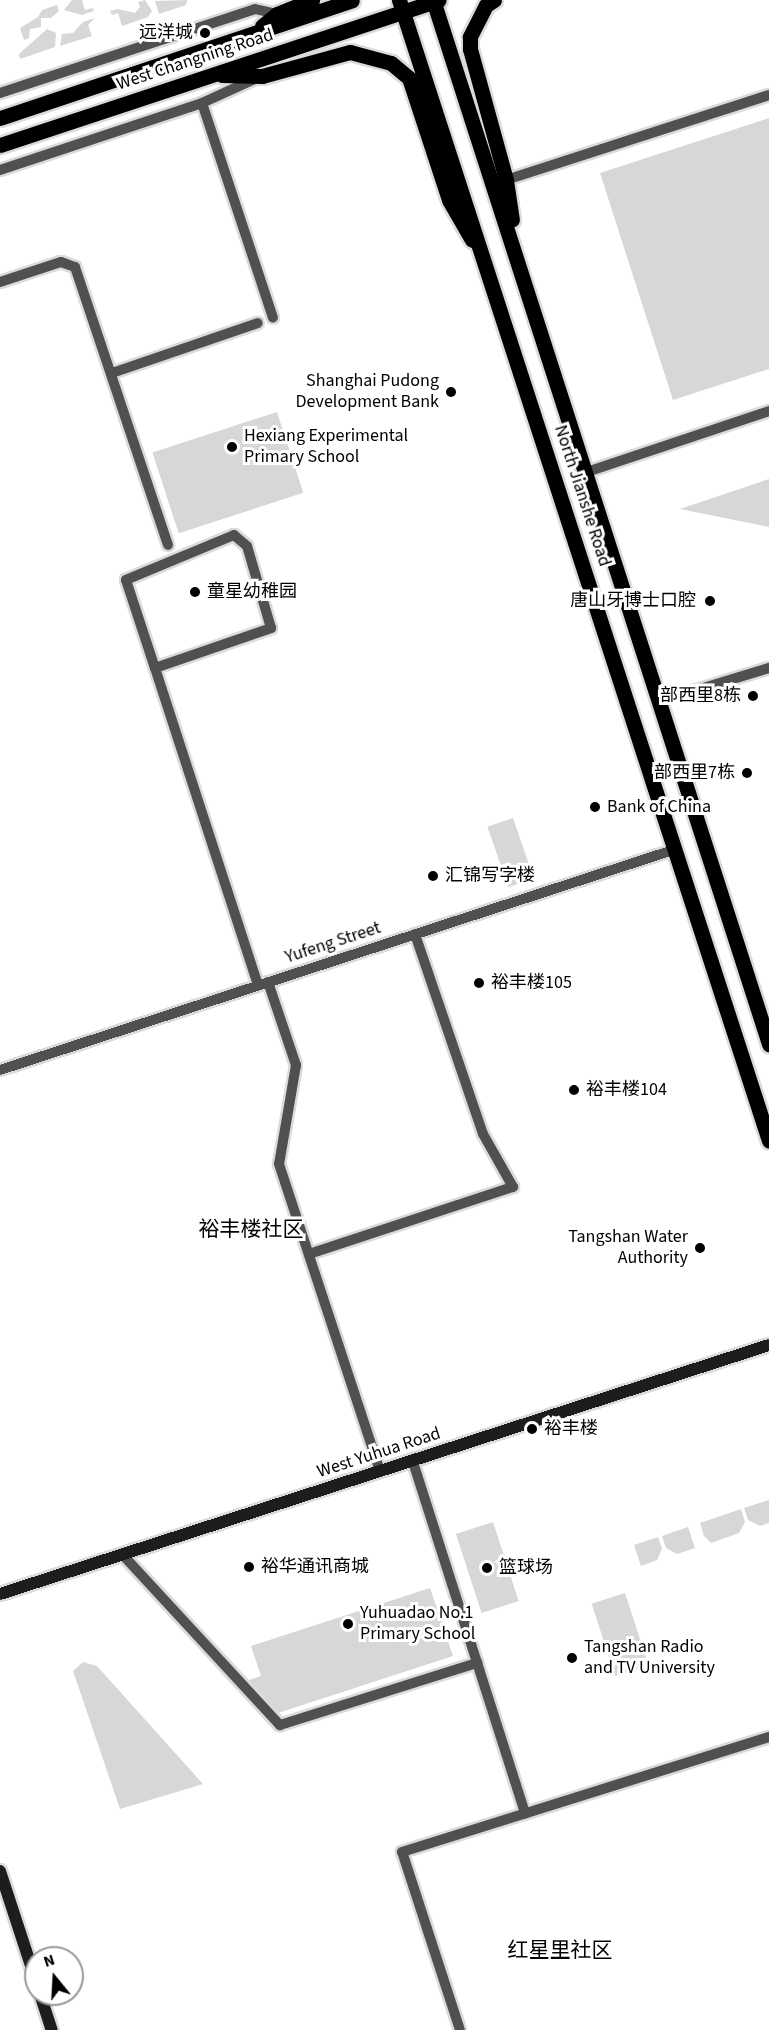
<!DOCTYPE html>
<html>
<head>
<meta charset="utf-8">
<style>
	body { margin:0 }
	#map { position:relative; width:769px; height:2030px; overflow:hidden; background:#fff; font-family:"Source Sans 3","Noto Sans SC",sans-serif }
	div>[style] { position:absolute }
	.green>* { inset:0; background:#d7d7d7; transform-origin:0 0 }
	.roads { filter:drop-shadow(2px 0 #dbdbdb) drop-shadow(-2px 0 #dbdbdb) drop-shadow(0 2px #dbdbdb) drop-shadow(0 -2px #dbdbdb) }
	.street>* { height:10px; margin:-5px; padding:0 5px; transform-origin:5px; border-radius:5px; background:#505050 }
	.secondary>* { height:12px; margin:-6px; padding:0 6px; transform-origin:6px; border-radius:6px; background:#1d1d1d }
	.primary>* { height:15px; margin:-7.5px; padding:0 7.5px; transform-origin:7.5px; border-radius:7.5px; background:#000 }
	.dots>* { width:16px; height:16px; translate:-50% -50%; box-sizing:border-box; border:3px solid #fff; border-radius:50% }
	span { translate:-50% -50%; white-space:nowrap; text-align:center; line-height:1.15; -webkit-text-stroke:6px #fff; paint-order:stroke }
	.poi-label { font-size:18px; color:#000 }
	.right { translate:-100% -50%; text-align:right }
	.left { translate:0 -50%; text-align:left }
	.street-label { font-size:18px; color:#000 }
	.quarter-label { font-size:21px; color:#000 }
	.north { position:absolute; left:24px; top:1946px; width:60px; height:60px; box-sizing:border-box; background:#fff; border:2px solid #999; border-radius:50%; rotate:342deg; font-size:16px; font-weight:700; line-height:24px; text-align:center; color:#000 }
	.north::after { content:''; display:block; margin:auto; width:21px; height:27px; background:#000; clip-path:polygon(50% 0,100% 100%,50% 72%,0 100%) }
</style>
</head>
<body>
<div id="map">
	<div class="green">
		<i style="clip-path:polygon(72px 0,82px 0,85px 10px,93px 8px,94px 11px,82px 15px,64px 10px)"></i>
		<i style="clip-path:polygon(145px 0,152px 11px,148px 17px,122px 26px,118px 13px,112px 15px,110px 11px,118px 9px,135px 13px,140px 7px,138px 2px)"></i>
		<i style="clip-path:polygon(187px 0,186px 5px,159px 14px,155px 1px)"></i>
		<i style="clip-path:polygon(57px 5px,59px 11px,51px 18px,41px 18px,41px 27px,30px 29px,29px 38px,24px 40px,20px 28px,38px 17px,42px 10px)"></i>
		<i style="clip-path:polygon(95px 18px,88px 25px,92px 36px,60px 46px,62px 34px,73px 33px,83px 22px)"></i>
		<i style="clip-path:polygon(47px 29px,56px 33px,55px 47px,20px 59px,19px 54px)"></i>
		<i style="clip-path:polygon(769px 118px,769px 369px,673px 400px,600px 173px)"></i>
		<i style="left:277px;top:412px;width:85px;height:131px;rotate:72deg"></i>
		<i style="clip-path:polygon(769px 479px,769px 527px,680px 509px)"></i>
		<i style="left:513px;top:818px;width:64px;height:27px;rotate:71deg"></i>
		<i style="clip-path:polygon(769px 1500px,769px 1523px,760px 1526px,748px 1520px,744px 1508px)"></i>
		<i style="clip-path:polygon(741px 1509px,745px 1522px,739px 1533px,711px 1543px,704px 1536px,700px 1523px)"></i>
		<i style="left:493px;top:1522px;width:83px;height:39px;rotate:72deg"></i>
		<i style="clip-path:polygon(688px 1527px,695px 1548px,677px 1554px,666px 1548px,662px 1536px)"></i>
		<i style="clip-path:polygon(658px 1537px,662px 1549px,657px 1560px,641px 1566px,634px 1545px)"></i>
		<i style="clip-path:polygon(430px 1588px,453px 1656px,278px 1713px,249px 1680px,261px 1676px,251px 1646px)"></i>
		<i style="left:625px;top:1593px;width:76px;height:35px;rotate:72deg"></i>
		<i style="clip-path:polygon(83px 1662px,97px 1666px,203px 1784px,120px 1809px,73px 1671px)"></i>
	</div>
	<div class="roads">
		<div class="street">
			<i style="left:0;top:93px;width:268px;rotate:-18.2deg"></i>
			<i style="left:255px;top:9px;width:23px;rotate:13deg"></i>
			<i style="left:202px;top:103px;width:226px;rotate:71.7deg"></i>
			<i style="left:0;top:170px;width:213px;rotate:-18.3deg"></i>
			<i style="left:202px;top:103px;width:63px;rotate:-24.5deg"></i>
			<i style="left:506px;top:180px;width:276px;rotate:-17.9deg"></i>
			<i style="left:0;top:282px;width:64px;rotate:-18.2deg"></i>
			<i style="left:61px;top:262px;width:15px;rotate:20deg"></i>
			<i style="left:75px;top:267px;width:293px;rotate:71.5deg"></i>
			<i style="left:112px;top:373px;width:154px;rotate:-18.9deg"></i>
			<i style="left:587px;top:472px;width:192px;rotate:-18.5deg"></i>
			<i style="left:155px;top:668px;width:123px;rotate:-19deg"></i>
			<i style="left:271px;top:628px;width:85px;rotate:-106.3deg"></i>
			<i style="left:247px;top:546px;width:17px;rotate:-140deg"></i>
			<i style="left:234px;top:535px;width:117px;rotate:157.4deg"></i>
			<i style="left:126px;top:580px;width:93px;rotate:71.8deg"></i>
			<i style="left:155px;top:668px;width:333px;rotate:72deg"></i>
			<i style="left:657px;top:694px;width:33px;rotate:-3deg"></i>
			<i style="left:690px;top:692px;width:83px;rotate:-16.9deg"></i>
			<i style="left:268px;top:982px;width:88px;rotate:71.4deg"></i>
			<i style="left:296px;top:1065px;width:100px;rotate:99.7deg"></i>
			<i style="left:279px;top:1164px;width:324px;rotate:71.8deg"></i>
			<i style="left:0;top:1070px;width:711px;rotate:-18.1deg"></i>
			<i style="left:309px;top:1254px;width:215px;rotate:-18.2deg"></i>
			<i style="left:513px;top:1187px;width:61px;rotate:-119.5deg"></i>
			<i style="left:483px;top:1134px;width:211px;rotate:-108.8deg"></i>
			<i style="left:413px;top:1462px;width:369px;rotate:72.3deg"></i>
			<i style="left:122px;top:1554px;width:233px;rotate:47.3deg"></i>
			<i style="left:280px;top:1725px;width:207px;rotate:-17.5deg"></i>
			<i style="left:460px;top:2030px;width:187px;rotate:-108deg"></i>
			<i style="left:402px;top:1852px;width:385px;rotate:-17.4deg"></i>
		</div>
		<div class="secondary">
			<i style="left:0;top:1594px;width:808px;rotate:-17.94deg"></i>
			<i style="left:0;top:1871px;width:116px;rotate:71.9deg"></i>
			<i style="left:40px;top:1994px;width:38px;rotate:72deg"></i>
		</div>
		<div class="primary">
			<i style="left:399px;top:0;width:1199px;rotate:72.03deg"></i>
			<i style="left:433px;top:0;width:1097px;rotate:72.16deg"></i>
			<i style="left:494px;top:0;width:9px;rotate:148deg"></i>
			<i style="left:486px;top:5px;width:36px;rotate:117deg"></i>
			<i style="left:470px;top:37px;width:12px;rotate:90deg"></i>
			<i style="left:470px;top:49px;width:136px;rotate:74.6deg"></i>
			<i style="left:506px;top:180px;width:40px;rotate:81.5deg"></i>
			<i style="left:262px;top:26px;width:19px;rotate:-39deg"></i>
			<i style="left:277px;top:14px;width:38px;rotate:-22deg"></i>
			<i style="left:222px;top:75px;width:40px;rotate:1.4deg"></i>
			<i style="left:262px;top:76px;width:91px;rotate:-15.3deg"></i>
			<i style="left:350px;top:52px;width:42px;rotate:15deg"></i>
			<i style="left:391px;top:63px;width:23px;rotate:40deg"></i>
			<i style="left:409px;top:78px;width:128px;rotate:71.8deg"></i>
			<i style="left:449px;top:200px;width:46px;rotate:60.1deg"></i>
			<i style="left:0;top:118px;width:371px;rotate:-18.5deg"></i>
			<i style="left:0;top:145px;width:462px;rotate:-18.3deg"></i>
		</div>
	</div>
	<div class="dots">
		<i style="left:205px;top:33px;background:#000"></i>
		<i style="left:451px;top:392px;background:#000"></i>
		<i style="left:232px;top:447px;background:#000"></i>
		<i style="left:195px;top:592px;background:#000"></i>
		<i style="left:710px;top:601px;background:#000"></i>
		<i style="left:753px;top:696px;background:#000"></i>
		<i style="left:747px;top:773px;background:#000"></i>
		<i style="left:595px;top:807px;background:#000"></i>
		<i style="left:433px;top:876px;background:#000"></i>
		<i style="left:479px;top:983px;background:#000"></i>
		<i style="left:574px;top:1090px;background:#000"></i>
		<i style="left:700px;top:1248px;background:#000"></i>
		<i style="left:532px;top:1429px;background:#000"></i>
		<i style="left:249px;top:1567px;background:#000"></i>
		<i style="left:487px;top:1568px;background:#000"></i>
		<i style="left:348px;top:1624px;background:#000"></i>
		<i style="left:572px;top:1658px;background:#000"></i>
	</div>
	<div class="poi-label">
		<span class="right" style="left:193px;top:33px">远洋城</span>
		<span class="right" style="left:439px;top:392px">Shanghai Pudong<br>Development Bank</span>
		<span class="left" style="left:244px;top:447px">Hexiang Experimental<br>Primary School</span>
		<span class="left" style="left:207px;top:592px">童星幼稚园</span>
		<span class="right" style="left:696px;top:601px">唐山牙博士口腔</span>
		<span class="right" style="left:741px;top:696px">部西里8栋</span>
		<span class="right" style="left:735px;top:773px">部西里7栋</span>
		<span class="left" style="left:607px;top:807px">Bank of China</span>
		<span class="left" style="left:445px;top:876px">汇锦写字楼</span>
		<span class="left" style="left:491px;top:983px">裕丰楼105</span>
		<span class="left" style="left:586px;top:1090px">裕丰楼104</span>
		<span class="right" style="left:688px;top:1248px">Tangshan Water<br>Authority</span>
		<span class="left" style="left:544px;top:1429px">裕丰楼</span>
		<span class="left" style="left:261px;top:1567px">裕华通讯商城</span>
		<span class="left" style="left:499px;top:1568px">篮球场</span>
		<span class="left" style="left:360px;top:1624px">Yuhuadao No.1<br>Primary School</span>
		<span class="left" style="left:584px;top:1658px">Tangshan Radio<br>and TV University</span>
	</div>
	<div class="street-label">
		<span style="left:195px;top:60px;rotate:-18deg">West Changning Road</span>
		<span style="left:582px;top:496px;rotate:72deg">North Jianshe Road</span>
		<span style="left:333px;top:943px;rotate:-18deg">Yufeng Street</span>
		<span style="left:379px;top:1453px;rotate:-18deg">West Yuhua Road</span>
	</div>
	<div class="quarter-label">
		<span style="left:251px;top:1229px">裕丰楼社区</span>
		<span style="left:560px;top:1950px">红星里社区</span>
	</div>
	<div class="north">N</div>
</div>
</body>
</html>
